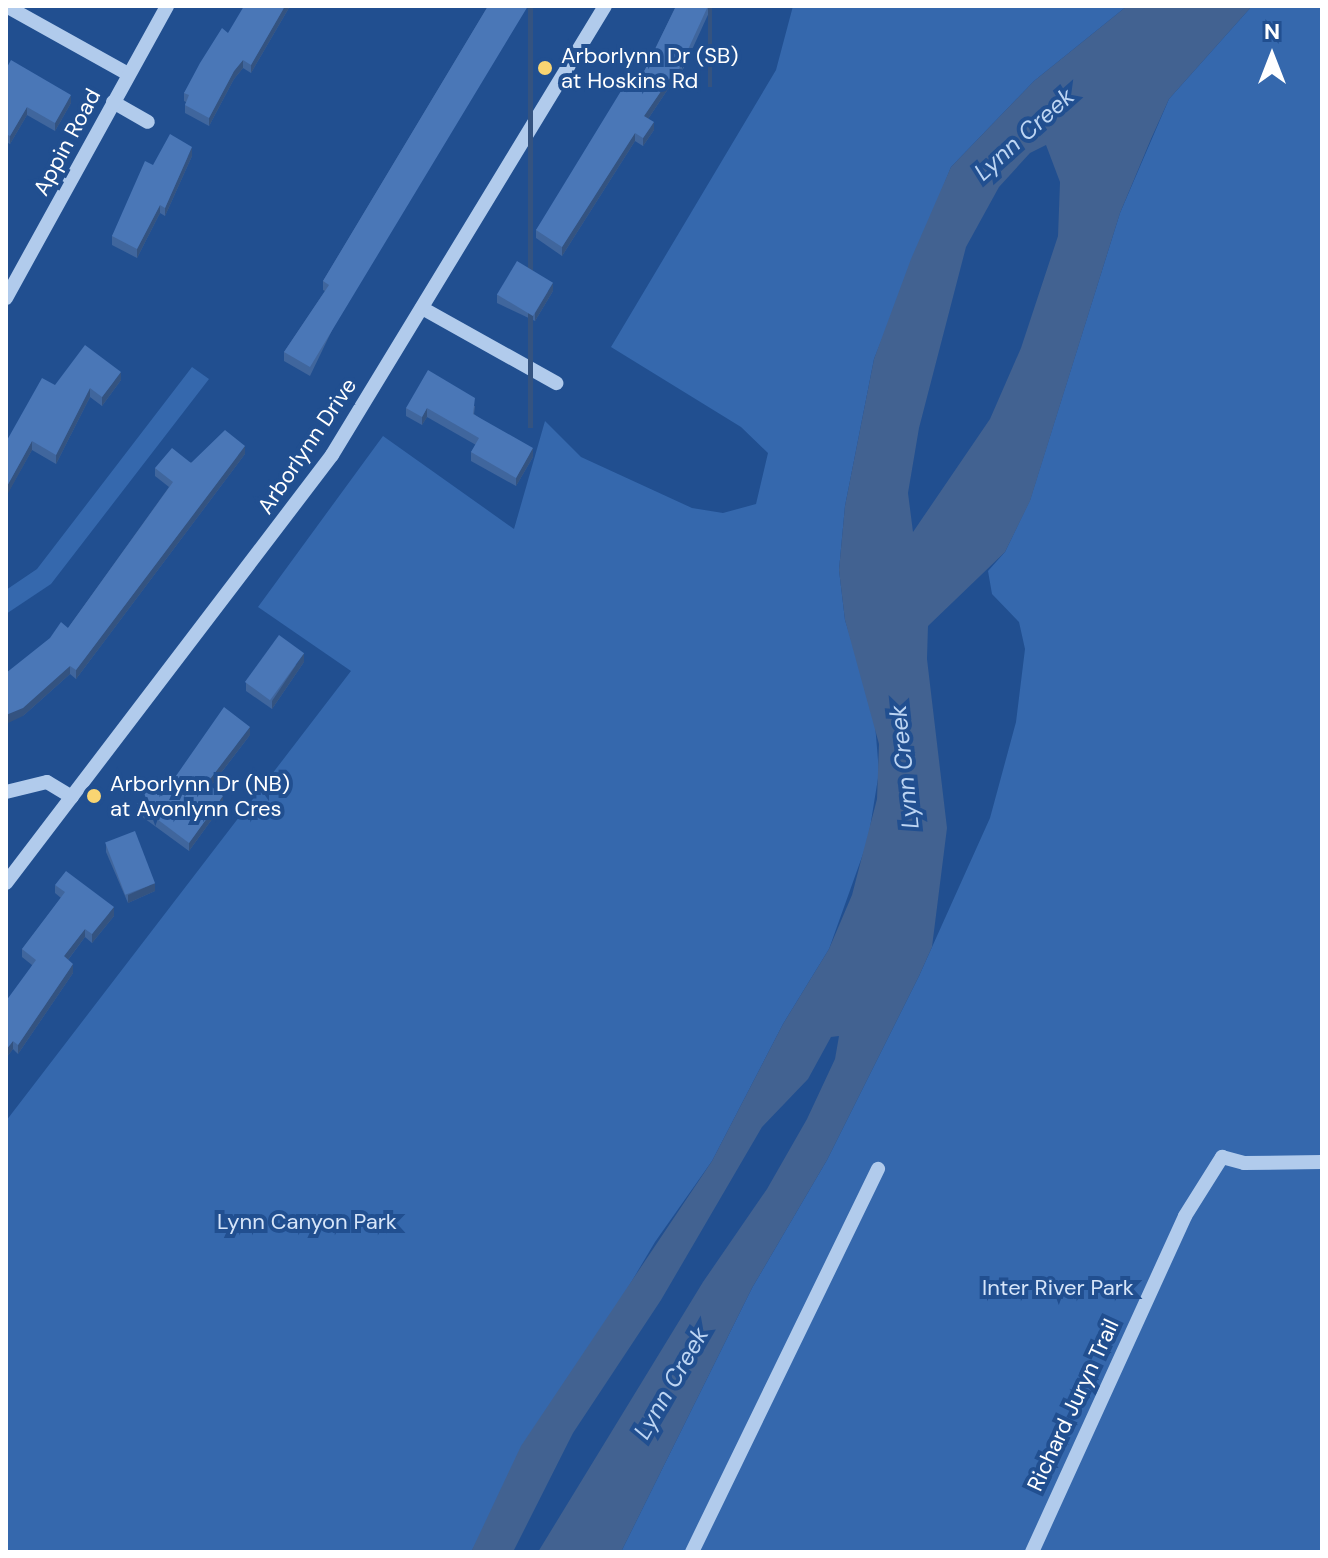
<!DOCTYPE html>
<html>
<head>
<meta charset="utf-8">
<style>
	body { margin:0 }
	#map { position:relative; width:1328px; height:1558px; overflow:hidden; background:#214f90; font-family:"DM Sans",sans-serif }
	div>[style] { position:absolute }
	.green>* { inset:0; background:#3568ad }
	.water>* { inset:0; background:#426291 }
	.minor>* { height:14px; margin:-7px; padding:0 7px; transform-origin:7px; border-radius:7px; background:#b1cbec }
	.wall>* { inset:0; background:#40669d }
	.shaded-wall>* { inset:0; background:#345380; transform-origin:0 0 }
	.building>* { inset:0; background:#4a77b7; transform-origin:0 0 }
	.dots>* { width:22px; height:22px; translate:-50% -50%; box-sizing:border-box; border:4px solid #214f90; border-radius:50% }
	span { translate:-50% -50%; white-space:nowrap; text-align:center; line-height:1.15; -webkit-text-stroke:8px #214f90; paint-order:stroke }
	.poi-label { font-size:22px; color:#fff }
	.left { translate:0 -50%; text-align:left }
	.street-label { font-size:22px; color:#fff }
	.park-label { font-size:22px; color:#d6e5f9 }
	.water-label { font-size:24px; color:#bdd5f3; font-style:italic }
	.frame { position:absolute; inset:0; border:8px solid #fff; pointer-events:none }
	.north { position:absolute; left:1232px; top:16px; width:80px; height:80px; -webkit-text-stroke:6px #214f90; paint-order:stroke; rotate:0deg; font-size:22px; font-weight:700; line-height:32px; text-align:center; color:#fff }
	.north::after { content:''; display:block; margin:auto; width:28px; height:36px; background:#fff; clip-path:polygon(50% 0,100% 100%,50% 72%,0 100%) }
</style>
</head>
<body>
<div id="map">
	<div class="green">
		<i style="clip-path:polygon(793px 6px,1127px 6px,1034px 81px,951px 167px,874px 359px,845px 506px,839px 570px,845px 620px,874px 712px,879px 772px,868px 840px,829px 949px,783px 1024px,712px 1161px,655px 1242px,471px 1552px,6px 1552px,6px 1121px,351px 671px,258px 607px,383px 436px,514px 529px,545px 421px,581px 457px,692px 508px,723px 513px,756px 504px,768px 453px,741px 427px,611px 347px,776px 70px)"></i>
		<i style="clip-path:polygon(1252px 6px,1322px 6px,1322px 1552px,621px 1552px,752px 1288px,827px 1160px,919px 976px,990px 818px,1016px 722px,1025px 649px,1019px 622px,992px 594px,988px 571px,1005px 552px,1030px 500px,1120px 213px,1169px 99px)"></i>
		<i style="clip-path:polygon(192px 367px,209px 379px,51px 584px,6px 614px,6px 590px,37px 569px)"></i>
	</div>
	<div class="water">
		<i style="clip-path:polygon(evenodd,1127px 6px,1252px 6px,1169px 99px,1151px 139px,1120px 213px,1030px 501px,1005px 552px,928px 626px,927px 659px,947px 828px,932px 947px,919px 976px,827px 1160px,752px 1288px,621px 1552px,538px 1552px,703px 1282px,767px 1189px,807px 1119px,835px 1059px,839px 1036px,831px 1037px,808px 1079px,762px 1127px,661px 1300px,573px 1433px,513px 1552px,471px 1552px,521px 1446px,712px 1161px,783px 1024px,829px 949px,852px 895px,877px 799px,879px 744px,845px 620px,839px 570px,845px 506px,874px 359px,911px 259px,951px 167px,1034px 81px,1127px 6px,1046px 145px,1060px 182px,1058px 236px,1021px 348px,990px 419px,913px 532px,908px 493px,919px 428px,966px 247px,999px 187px,1030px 153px,1046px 145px)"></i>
	</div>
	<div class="minor">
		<i style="left:6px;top:6px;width:140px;rotate:29.1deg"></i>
		<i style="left:113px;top:102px;width:40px;rotate:29.7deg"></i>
		<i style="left:6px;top:298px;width:333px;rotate:-61.1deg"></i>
		<i style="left:422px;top:308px;width:154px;rotate:29.2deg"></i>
		<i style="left:6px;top:792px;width:42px;rotate:-13.7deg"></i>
		<i style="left:47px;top:782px;width:29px;rotate:31deg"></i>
		<i style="left:6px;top:883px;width:538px;rotate:-52.7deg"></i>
		<i style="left:332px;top:455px;width:525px;rotate:-58.7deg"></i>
		<i style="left:692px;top:1552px;width:426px;rotate:-64.1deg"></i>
		<i style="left:1032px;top:1552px;width:369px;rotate:-65.5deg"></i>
		<i style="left:1185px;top:1216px;width:70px;rotate:-57.9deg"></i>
		<i style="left:1222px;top:1157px;width:23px;rotate:15deg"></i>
		<i style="left:1244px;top:1163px;width:78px;rotate:-0.7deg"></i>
	</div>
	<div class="wall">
		<i style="clip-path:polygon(290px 6px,251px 73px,243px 68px,234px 79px,209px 126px,185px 113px,185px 105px,186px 102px,184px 101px,184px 93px,228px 33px)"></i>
		<i style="clip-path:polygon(488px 6px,310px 376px,284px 361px,284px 352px,325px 291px,323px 290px,323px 281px)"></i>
		<i style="clip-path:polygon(676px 6px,712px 6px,674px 89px,670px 86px,648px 119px,654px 130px,643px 146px,635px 141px,562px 256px,536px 238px,536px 230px,638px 84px)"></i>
		<i style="clip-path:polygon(6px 69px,71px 103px,55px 131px,27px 115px,10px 144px,6px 142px)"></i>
		<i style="clip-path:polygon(192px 156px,165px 216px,160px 213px,137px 258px,112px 245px,112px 236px,153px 165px)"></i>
		<i style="clip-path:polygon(553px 291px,535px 321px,497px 303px,497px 294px)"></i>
		<i style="clip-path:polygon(121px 380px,102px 406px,90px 397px,56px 464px,32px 450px,6px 496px,6px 507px,6px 442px,55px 385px)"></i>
		<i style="clip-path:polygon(475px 406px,474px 414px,533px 457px,516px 486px,471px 461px,471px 452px,476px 445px,427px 417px,422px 425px,406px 416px,406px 408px)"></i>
		<i style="clip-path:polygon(245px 454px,76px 679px,70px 674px,23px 716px,68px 628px,169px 487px,155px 476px,155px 468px)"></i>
		<i style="clip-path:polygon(304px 662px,272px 709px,246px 691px,246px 683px)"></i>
		<i style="clip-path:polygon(250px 735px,211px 786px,223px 804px,189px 851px,137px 813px,137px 804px,162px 796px)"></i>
		<i style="clip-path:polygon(106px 844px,155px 891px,128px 903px,106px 852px)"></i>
		<i style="clip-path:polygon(55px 885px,114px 916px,92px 943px,85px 937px,68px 960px,73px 973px,18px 1054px,13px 1049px,6px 1058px,32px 965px,22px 957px,22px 949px,61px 898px,55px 893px)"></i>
	</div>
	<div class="shaded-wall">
		<i style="clip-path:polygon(285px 6px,290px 6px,251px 73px,251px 65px)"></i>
		<i style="left:528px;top:6px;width:5px;height:422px"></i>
		<i style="left:708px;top:6px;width:4px;height:81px"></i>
		<i style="clip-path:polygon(243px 60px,243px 68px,234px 79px,209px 126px,209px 118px,234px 71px)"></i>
		<i style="clip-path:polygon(670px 78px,670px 86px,644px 125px,644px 116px)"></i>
		<i style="clip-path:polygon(71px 95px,71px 103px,55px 131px,55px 123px)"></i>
		<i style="clip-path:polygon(27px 107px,27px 115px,10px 144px,10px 136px)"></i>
		<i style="clip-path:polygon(654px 122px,654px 130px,643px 146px,643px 138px)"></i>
		<i style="clip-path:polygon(635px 133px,635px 141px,562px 256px,562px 247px)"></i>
		<i style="clip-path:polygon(192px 147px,192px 156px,165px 216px,165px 208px)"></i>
		<i style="clip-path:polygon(160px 205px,160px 213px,137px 258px,137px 249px)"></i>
		<i style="clip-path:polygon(553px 283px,553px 291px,535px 321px,535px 313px)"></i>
		<i style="clip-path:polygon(121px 372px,121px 380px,102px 406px,102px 397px)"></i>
		<i style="clip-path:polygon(90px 388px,90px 397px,56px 464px,56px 455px)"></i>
		<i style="clip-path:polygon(427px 408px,427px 417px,422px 425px,422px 417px)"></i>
		<i style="clip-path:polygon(32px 441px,32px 450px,6px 497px,6px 488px)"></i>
		<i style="clip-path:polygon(245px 446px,245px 454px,76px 679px,76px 670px)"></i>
		<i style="clip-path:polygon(533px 448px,533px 457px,516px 486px,516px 478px)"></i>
		<i style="clip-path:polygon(304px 653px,304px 662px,272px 709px,272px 701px)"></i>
		<i style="clip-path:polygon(70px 666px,70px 674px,23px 716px,6px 724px,6px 715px)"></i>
		<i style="clip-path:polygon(250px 727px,250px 735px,207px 791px,207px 783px)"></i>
		<i style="clip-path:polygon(223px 796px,223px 804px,189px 851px,189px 843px)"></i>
		<i style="clip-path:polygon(155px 883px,155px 891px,128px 903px,128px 895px)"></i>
		<i style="clip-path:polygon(114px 907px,114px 916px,92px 943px,92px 934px)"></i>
		<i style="clip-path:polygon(85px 929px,85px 937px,64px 965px,64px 956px)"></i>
		<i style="clip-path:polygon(73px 964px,73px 973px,18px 1054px,18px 1045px)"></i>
		<i style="clip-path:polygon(13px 1041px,13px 1049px,6px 1058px,6px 1050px)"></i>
	</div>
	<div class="building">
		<i style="clip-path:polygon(244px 6px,285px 6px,251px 65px,243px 60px,234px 71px,209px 118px,185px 105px,189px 95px,184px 93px,200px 63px,222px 28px,228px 33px)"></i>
		<i style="clip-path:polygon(488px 6px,528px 6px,310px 367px,284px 352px,329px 285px,323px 281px)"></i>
		<i style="clip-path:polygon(676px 6px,708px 6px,674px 80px,670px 78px,644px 116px,654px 122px,643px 138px,635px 133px,562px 247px,536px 230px,621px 91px,632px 80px,638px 84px)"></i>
		<i style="clip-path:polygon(11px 60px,71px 95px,55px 123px,27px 107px,10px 136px,6px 134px,6px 69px)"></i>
		<i style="clip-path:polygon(170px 134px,192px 147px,165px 208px,160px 205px,137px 249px,112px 236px,145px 161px,153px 165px)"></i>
		<i style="left:517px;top:261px;width:42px;height:39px;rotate:31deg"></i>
		<i style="clip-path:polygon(85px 345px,121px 372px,102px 397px,90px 388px,56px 455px,32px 441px,6px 488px,6px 442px,42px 378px,55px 385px)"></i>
		<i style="clip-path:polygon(428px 370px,475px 398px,473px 414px,533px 448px,516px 478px,471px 452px,479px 438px,427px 408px,422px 417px,406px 408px)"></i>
		<i style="clip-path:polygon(225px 430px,245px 446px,76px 670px,70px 666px,23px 708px,6px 715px,6px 673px,50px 638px,61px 622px,68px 628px,173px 482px,155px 468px,172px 448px,191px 463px)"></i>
		<i style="left:279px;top:635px;width:31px;height:58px;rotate:36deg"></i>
		<i style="clip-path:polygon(224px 707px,250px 727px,207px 783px,223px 796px,189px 843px,137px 804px,150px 787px,162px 796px)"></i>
		<i style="left:135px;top:831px;width:56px;height:32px;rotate:69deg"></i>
		<i style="clip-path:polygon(66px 871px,114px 907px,92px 934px,85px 929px,64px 956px,73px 964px,18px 1045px,13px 1041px,6px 1050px,6px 1001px,36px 960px,22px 949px,65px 892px,55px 885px)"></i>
	</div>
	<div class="dots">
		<i style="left:545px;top:68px;background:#f9d572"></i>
		<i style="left:94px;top:796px;background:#f9d572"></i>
	</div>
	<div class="poi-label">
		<span class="left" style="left:561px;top:68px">Arborlynn Dr (SB)<br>at Hoskins Rd</span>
		<span class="left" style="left:110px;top:796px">Arborlynn Dr (NB)<br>at Avonlynn Cres</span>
	</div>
	<div class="street-label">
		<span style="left:67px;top:142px;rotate:-62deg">Appin Road</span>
		<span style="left:307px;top:446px;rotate:-56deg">Arborlynn Drive</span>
		<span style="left:1073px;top:1405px;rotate:-65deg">Richard Juryn Trail</span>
	</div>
	<div class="park-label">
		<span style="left:307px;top:1222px">Lynn Canyon Park</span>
		<span style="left:1058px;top:1288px">Inter River Park</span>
	</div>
	<div class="water-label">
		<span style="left:1024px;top:134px;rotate:-42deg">Lynn Creek</span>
		<span style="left:904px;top:767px;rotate:-96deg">Lynn Creek</span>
		<span style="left:671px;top:1383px;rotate:-60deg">Lynn Creek</span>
	</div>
	<div class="frame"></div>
	<div class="north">N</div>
</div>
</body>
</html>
